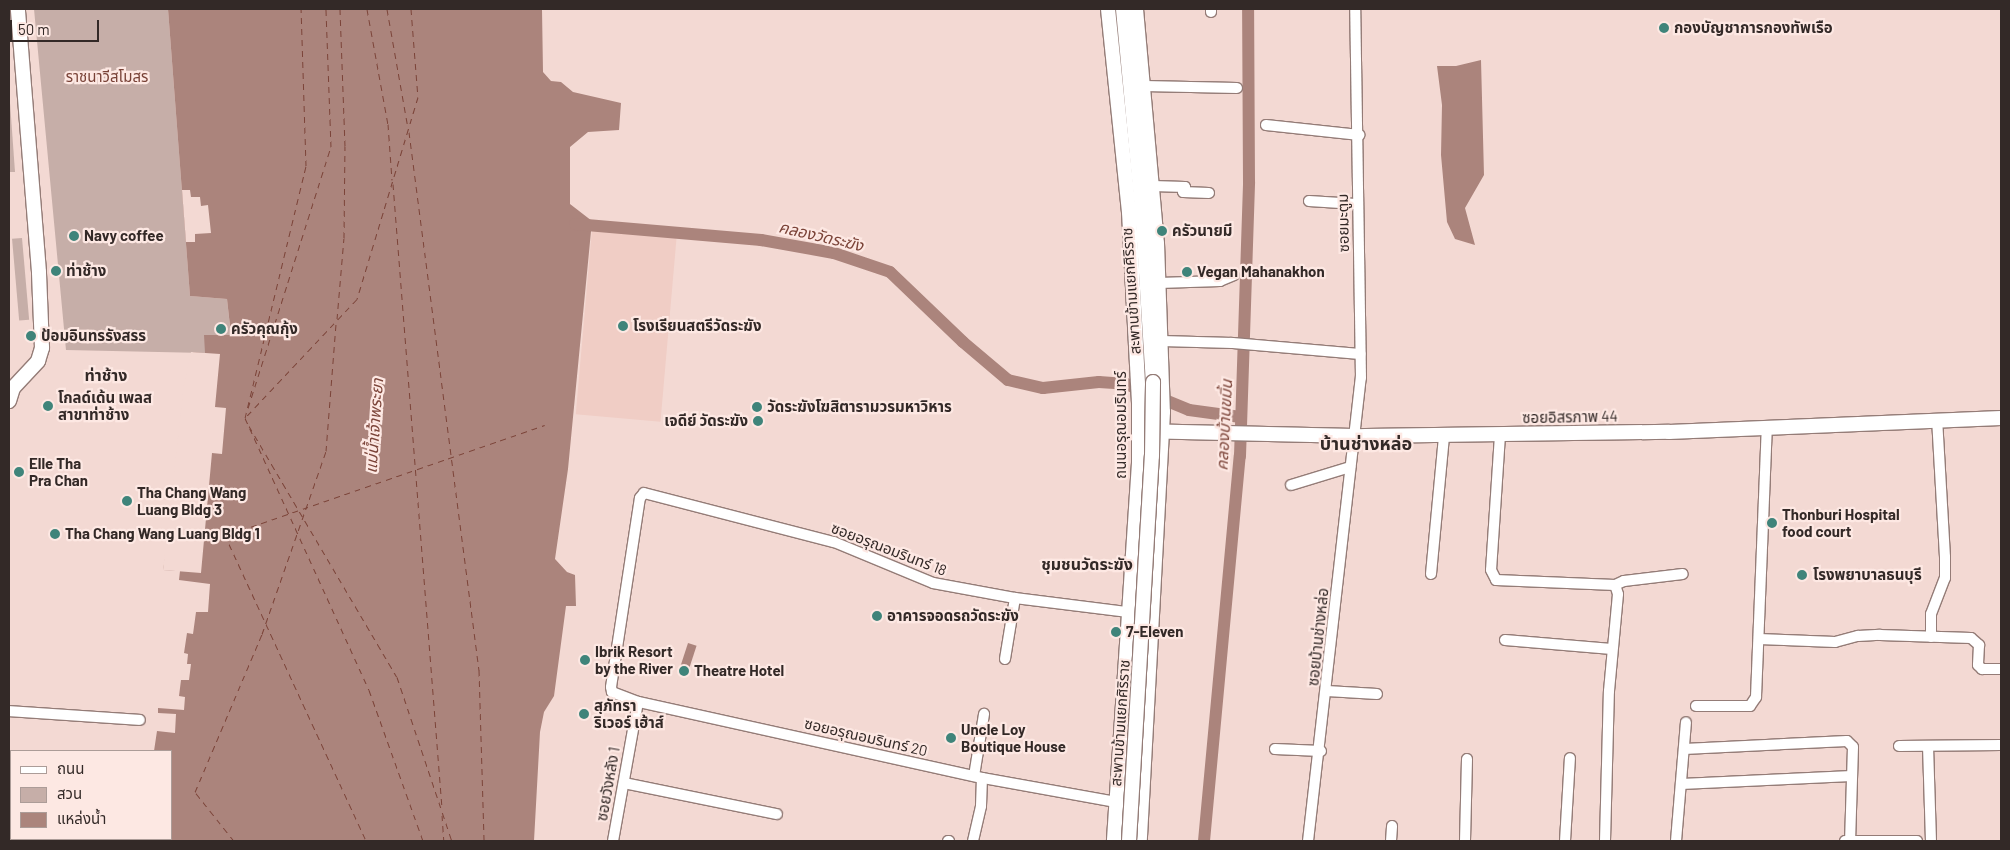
<!DOCTYPE html>
<html>
<head>
<meta charset="utf-8">
<style>
	body { margin:0 }
	#map { position:relative; width:2010px; height:850px; overflow:hidden; background:#f3d9d3; font-family:Barlow,"Noto Sans Thai",sans-serif }
	div>[style] { position:absolute }
	.built>* { inset:0; background:#f0cdc5; transform-origin:0 0 }
	.green>* { inset:0; background:#c6aea8; transform-origin:0 0 }
	.water>* { inset:0; background:#ab847c; transform-origin:0 0 }
	.pier>* { inset:0; background:#f3d9d3 }
	.canal>* { height:12px; margin:-6px; padding:0 6px; transform-origin:6px; border-radius:6px; background:#ab847c }
	.ferry>* { height:1px; margin-top:-0.5px; transform-origin:0; background:repeating-linear-gradient(90deg,#7b4338 0 6px,transparent 0 11px) }
	.roads { filter:drop-shadow(1px 0 #947c77) drop-shadow(-1px 0 #947c77) drop-shadow(0 1px #947c77) drop-shadow(0 -1px #947c77) }
	.street>* { height:10px; margin:-5px; padding:0 5px; transform-origin:5px; border-radius:5px; background:#fff }
	.secondary>* { height:14px; margin:-7px; padding:0 7px; transform-origin:7px; border-radius:7px; background:#fff }
	.bridges { filter:drop-shadow(1px 0 #947c77) drop-shadow(-1px 0 #947c77) drop-shadow(0 1px #947c77) drop-shadow(0 -1px #947c77) }
	.secondary-bridge>* { height:14px; margin:-7px; padding:0 7px; transform-origin:7px; border-radius:7px; background:#fff }
	.dots>* { width:14px; height:14px; translate:-50% -50%; box-sizing:border-box; border:2px solid #fde8e3; border-radius:50% }
	span { translate:-50% -50%; white-space:nowrap; text-align:center; line-height:1.15; -webkit-text-stroke:4.5px #fde8e3; paint-order:stroke }
	.poi-label { font-size:15px; color:#332927; font-weight:700 }
	.left { translate:0 -50%; text-align:left }
	.right { translate:-100% -50%; text-align:right }
	.park-label { font-size:15px; color:#784136 }
	.street-label { font-size:15px; color:#332927 }
	.water-label { font-size:16px; color:#7b4338; font-style:italic }
	.neighbourhood-label { font-size:16px; color:#332927; font-weight:700 }
	.quarter-label { font-size:18px; color:#332927; font-weight:700 }
	.frame { position:absolute; inset:0; border:10px solid #332927; pointer-events:none }
	.legend { position:absolute; left:10px; top:750px; width:162px; height:90px; box-sizing:border-box; background:#fde8e3; border:1px solid #ac9c98; margin:0; padding:6px 9px; list-style:none; font-size:15px; color:#332927 }
	.legend li { display:flex; align-items:center; gap:10px; height:25px }
	.legend b { width:25px; border:1px solid #ac9c98 }
	.scale { position:absolute; left:10px; top:20px; width:89px; height:22px; box-sizing:border-box; border:2px solid #332927; border-top:0; padding-left:6px; font-size:15px; line-height:18px; white-space:nowrap; color:#332927; -webkit-text-stroke:4px #fde8e3; paint-order:stroke }
</style>
</head>
<body>
<div id="map">
	<div class="built">
		<i style="left:592px;top:229px;width:85px;height:186px;rotate:5deg"></i>
		<i style="clip-path:polygon(9px 760px,11px 839px,165px 839px,164px 841px,9px 841px)"></i>
	</div>
	<div class="green">
		<i style="clip-path:polygon(34px 9px,168px 9px,190px 296px,227px 299px,231px 336px,205px 353px,66px 350px)"></i>
		<i style="clip-path:polygon(9px 89px,15px 172px,9px 172px)"></i>
		<i style="left:22px;top:238px;width:82px;height:10px;rotate:85deg"></i>
	</div>
	<div class="water">
		<i style="clip-path:polygon(168px 9px,542px 9px,543px 72px,551px 81px,561px 82px,573px 92px,621px 103px,619px 130px,588px 132px,570px 147px,570px 204px,592px 221px,568px 469px,555px 559px,567px 572px,575px 575px,576px 606px,566px 606px,554px 696px,544px 712px,540px 732px,534px 841px,164px 841px,171px 839px,171px 751px,154px 751px,157px 731px,175px 733px,176px 714px,158px 713px,158px 708px,184px 710px,185px 697px,179px 696px,181px 680px,189px 680px,191px 664px,187px 664px,188px 654px,184px 653px,187px 633px,193px 634px,196px 612px,208px 612px,210px 584px,179px 580px,180px 571px,163px 570px,178px 484px,193px 352px,205px 353px,204px 335px,231px 335px,227px 299px,190px 296px)"></i>
		<i style="clip-path:polygon(1481px 60px,1484px 175px,1465px 208px,1475px 245px,1455px 239px,1447px 222px,1441px 155px,1442px 105px,1437px 66px,1456px 66px)"></i>
		<i style="left:688px;top:643px;width:9px;height:30px;rotate:18deg"></i>
	</div>
	<div class="pier">
		<i style="clip-path:polygon(182px 190px,190px 190px,191px 197px,200px 197px,201px 206px,208px 205px,211px 233px,195px 234px,195px 242px,186px 242px)"></i>
		<i style="clip-path:polygon(191px 352px,220px 354px,215px 407px,226px 408px,222px 454px,212px 453px,201px 573px,163px 570px,184px 385px)"></i>
	</div>
	<div class="canal">
		<i style="left:575px;top:224px;width:187px;rotate:4.9deg"></i>
		<i style="left:761px;top:240px;width:74px;rotate:10.1deg"></i>
		<i style="left:834px;top:253px;width:59px;rotate:18.7deg"></i>
		<i style="left:890px;top:272px;width:101px;rotate:43.8deg"></i>
		<i style="left:963px;top:342px;width:59px;rotate:40.2deg"></i>
		<i style="left:1008px;top:380px;width:36px;rotate:13deg"></i>
		<i style="left:1043px;top:388px;width:56px;rotate:-6.1deg"></i>
		<i style="left:1099px;top:382px;width:27px;rotate:4deg"></i>
		<i style="left:1126px;top:384px;width:68px;rotate:22.4deg"></i>
		<i style="left:1189px;top:410px;width:52px;rotate:7.7deg"></i>
		<i style="left:1204px;top:841px;width:387px;rotate:-84.7deg"></i>
		<i style="left:1240px;top:456px;width:274px;rotate:-88.1deg"></i>
		<i style="left:1249px;top:182px;width:173px;rotate:-90.3deg"></i>
	</div>
	<div class="ferry">
		<i style="left:367px;top:9px;width:117px;rotate:79.7deg"></i>
		<i style="left:388px;top:124px;width:56px;rotate:85.9deg"></i>
		<i style="left:387px;top:9px;width:121px;rotate:80deg"></i>
		<i style="left:411px;top:9px;width:88px;rotate:85.5deg"></i>
		<i style="left:418px;top:97px;width:211px;rotate:106.8deg"></i>
		<i style="left:357px;top:299px;width:163px;rotate:133.3deg"></i>
		<i style="left:245px;top:418px;width:299px;rotate:65.5deg"></i>
		<i style="left:369px;top:690px;width:160px;rotate:70.3deg"></i>
		<i style="left:409px;top:132px;width:543px;rotate:82.59deg"></i>
		<i style="left:479px;top:670px;width:171px;rotate:88.3deg"></i>
		<i style="left:393px;top:184px;width:626px;rotate:85.51deg"></i>
		<i style="left:337px;top:319px;width:81px;rotate:-85.1deg"></i>
		<i style="left:344px;top:238px;width:92px;rotate:-89.4deg"></i>
		<i style="left:345px;top:146px;width:137px;rotate:-92.1deg"></i>
		<i style="left:248px;top:408px;width:274px;rotate:-72.4deg"></i>
		<i style="left:331px;top:147px;width:138px;rotate:-92.1deg"></i>
		<i style="left:245px;top:418px;width:259px;rotate:-76.4deg"></i>
		<i style="left:306px;top:166px;width:157px;rotate:-91.8deg"></i>
		<i style="left:249px;top:426px;width:291px;rotate:59.5deg"></i>
		<i style="left:397px;top:677px;width:173px;rotate:71.5deg"></i>
		<i style="left:230px;top:534px;width:333px;rotate:-19.1deg"></i>
		<i style="left:229px;top:544px;width:327px;rotate:65.2deg"></i>
		<i style="left:442px;top:815px;width:26px;rotate:86deg"></i>
		<i style="left:234px;top:841px;width:63px;rotate:-128.5deg"></i>
		<i style="left:195px;top:792px;width:172px;rotate:-67deg"></i>
		<i style="left:262px;top:634px;width:194px;rotate:-70.7deg"></i>
		<i style="left:326px;top:451px;width:128px;rotate:-85.5deg"></i>
	</div>
	<div class="roads">
		<div class="street">
			<i style="left:1211px;top:9px;width:3px;rotate:90deg"></i>
			<i style="left:1144px;top:86px;width:93px;rotate:1.2deg"></i>
			<i style="left:1266px;top:125px;width:94px;rotate:6.1deg"></i>
			<i style="left:1153px;top:186px;width:32px;rotate:2deg"></i>
			<i style="left:1185px;top:187px;width:5px;rotate:112deg"></i>
			<i style="left:1183px;top:192px;width:26px;rotate:2deg"></i>
			<i style="left:1309px;top:201px;width:47px;rotate:3.7deg"></i>
			<i style="left:1159px;top:283px;width:61px;rotate:-1.9deg"></i>
			<i style="left:1220px;top:281px;width:15px;rotate:-23deg"></i>
			<i style="left:1162px;top:341px;width:70px;rotate:1.6deg"></i>
			<i style="left:1232px;top:343px;width:129px;rotate:4.9deg"></i>
			<i style="left:1500px;top:435px;width:135px;rotate:93.8deg"></i>
			<i style="left:1491px;top:570px;width:11px;rotate:63deg"></i>
			<i style="left:1496px;top:580px;width:119px;rotate:2.4deg"></i>
			<i style="left:1615px;top:585px;width:10px;rotate:-24deg"></i>
			<i style="left:1624px;top:581px;width:59px;rotate:-6.8deg"></i>
			<i style="left:1291px;top:485px;width:62px;rotate:-17deg"></i>
			<i style="left:1431px;top:574px;width:139px;rotate:-84.6deg"></i>
			<i style="left:1931px;top:637px;width:23px;rotate:-90deg"></i>
			<i style="left:1931px;top:614px;width:39px;rotate:-69deg"></i>
			<i style="left:1945px;top:578px;width:21px;rotate:-90deg"></i>
			<i style="left:1945px;top:557px;width:137px;rotate:-93.3deg"></i>
			<i style="left:1759px;top:639px;width:76px;rotate:2.3deg"></i>
			<i style="left:1835px;top:642px;width:24px;rotate:-15deg"></i>
			<i style="left:1858px;top:636px;width:22px;rotate:-3deg"></i>
			<i style="left:1880px;top:635px;width:91px;rotate:1.9deg"></i>
			<i style="left:1971px;top:638px;width:11px;rotate:41deg"></i>
			<i style="left:1979px;top:645px;width:20px;rotate:93deg"></i>
			<i style="left:1978px;top:665px;width:6px;rotate:45deg"></i>
			<i style="left:1982px;top:669px;width:19px"></i>
			<i style="left:1505px;top:640px;width:107px;rotate:4.8deg"></i>
			<i style="left:1005px;top:659px;width:62px;rotate:-80.7deg"></i>
			<i style="left:1327px;top:691px;width:50px;rotate:3.4deg"></i>
			<i style="left:1696px;top:706px;width:54px"></i>
			<i style="left:1750px;top:706px;width:11px;rotate:-56deg"></i>
			<i style="left:1756px;top:697px;width:270px;rotate:-87.7deg"></i>
			<i style="left:9px;top:711px;width:131px;rotate:3.9deg"></i>
			<i style="left:1899px;top:746px;width:102px;rotate:-0.6deg"></i>
			<i style="left:1928px;top:746px;width:95px;rotate:88.2deg"></i>
			<i style="left:1275px;top:749px;width:46px;rotate:2.5deg"></i>
			<i style="left:1684px;top:749px;width:163px;rotate:-2.8deg"></i>
			<i style="left:1847px;top:741px;width:8px;rotate:45deg"></i>
			<i style="left:1853px;top:747px;width:94px;rotate:91.8deg"></i>
			<i style="left:974px;top:776px;width:63px;rotate:-80.8deg"></i>
			<i style="left:624px;top:783px;width:156px;rotate:11.5deg"></i>
			<i style="left:1681px;top:784px;width:171px;rotate:-2.7deg"></i>
			<i style="left:1116px;top:802px;width:136px;rotate:-169.8deg"></i>
			<i style="left:982px;top:778px;width:352px;rotate:-167.5deg"></i>
			<i style="left:638px;top:702px;width:28px;rotate:-159deg"></i>
			<i style="left:612px;top:692px;width:5px;rotate:-101deg"></i>
			<i style="left:611px;top:687px;width:191px;rotate:-81.3deg"></i>
			<i style="left:640px;top:498px;width:6px;rotate:-51deg"></i>
			<i style="left:644px;top:493px;width:196px;rotate:14.5deg"></i>
			<i style="left:834px;top:542px;width:107px;rotate:22.5deg"></i>
			<i style="left:933px;top:583px;width:83px;rotate:10.4deg"></i>
			<i style="left:1015px;top:598px;width:114px;rotate:7.1deg"></i>
			<i style="left:613px;top:841px;width:141px;rotate:-79.8deg"></i>
			<i style="left:948px;top:841px;width:1px"></i>
			<i style="left:973px;top:841px;width:36px;rotate:-77deg"></i>
			<i style="left:981px;top:806px;width:28px;rotate:-88deg"></i>
			<i style="left:1308px;top:841px;width:466px;rotate:-83.5deg"></i>
			<i style="left:1361px;top:378px;width:369px;rotate:-90.9deg"></i>
			<i style="left:1391px;top:841px;width:15px;rotate:-86deg"></i>
			<i style="left:1465px;top:841px;width:82px;rotate:-88.6deg"></i>
			<i style="left:1565px;top:841px;width:83px;rotate:-86.6deg"></i>
			<i style="left:1605px;top:841px;width:150px;rotate:-88.5deg"></i>
			<i style="left:1609px;top:691px;width:97px;rotate:-84.7deg"></i>
			<i style="left:1618px;top:594px;width:9px;rotate:-108deg"></i>
			<i style="left:1676px;top:841px;width:119px;rotate:-85.2deg"></i>
			<i style="left:1845px;top:841px;width:72px"></i>
		</div>
		<div class="secondary">
			<i style="left:1108px;top:9px;width:204px;rotate:84.1deg"></i>
			<i style="left:1129px;top:212px;width:193px;rotate:87deg"></i>
			<i style="left:1139px;top:405px;width:58px;rotate:90deg"></i>
			<i style="left:1139px;top:463px;width:379px;rotate:93.8deg"></i>
			<i style="left:1123px;top:9px;width:201px;rotate:84.6deg"></i>
			<i style="left:1142px;top:209px;width:173px;rotate:86.4deg"></i>
			<i style="left:1136px;top:9px;width:235px;rotate:84.9deg"></i>
			<i style="left:1157px;top:243px;width:169px;rotate:88deg"></i>
			<i style="left:1163px;top:412px;width:430px;rotate:93.1deg"></i>
			<i style="left:9px;top:401px;width:14px;rotate:-73deg"></i>
			<i style="left:13px;top:388px;width:37px;rotate:-47deg"></i>
			<i style="left:38px;top:361px;width:14px;rotate:-73deg"></i>
			<i style="left:42px;top:348px;width:76px;rotate:-92.3deg"></i>
			<i style="left:39px;top:272px;width:264px;rotate:-94.6deg"></i>
			<i style="left:1139px;top:431px;width:226px;rotate:1.3deg"></i>
			<i style="left:1365px;top:436px;width:304px;rotate:-0.8deg"></i>
			<i style="left:1669px;top:432px;width:332px;rotate:-2.4deg"></i>
		</div>
	</div>
	<div class="bridges">
		<div class="secondary-bridge">
			<i style="left:1129px;top:841px;width:386px;rotate:-86.6deg"></i>
			<i style="left:1152px;top:456px;width:74px;rotate:-89.2deg"></i>
		</div>
	</div>
	<div class="dots">
		<i style="left:1664px;top:28px;background:#3f847a"></i>
		<i style="left:1162px;top:231px;background:#3f847a"></i>
		<i style="left:74px;top:236px;background:#3f847a"></i>
		<i style="left:56px;top:271px;background:#3f847a"></i>
		<i style="left:1187px;top:272px;background:#3f847a"></i>
		<i style="left:623px;top:326px;background:#3f847a"></i>
		<i style="left:221px;top:329px;background:#3f847a"></i>
		<i style="left:31px;top:336px;background:#3f847a"></i>
		<i style="left:48px;top:406px;background:#3f847a"></i>
		<i style="left:757px;top:407px;background:#3f847a"></i>
		<i style="left:758px;top:421px;background:#3f847a"></i>
		<i style="left:19px;top:472px;background:#3f847a"></i>
		<i style="left:127px;top:501px;background:#3f847a"></i>
		<i style="left:1772px;top:523px;background:#3f847a"></i>
		<i style="left:55px;top:534px;background:#3f847a"></i>
		<i style="left:1802px;top:575px;background:#3f847a"></i>
		<i style="left:877px;top:616px;background:#3f847a"></i>
		<i style="left:1116px;top:632px;background:#3f847a"></i>
		<i style="left:585px;top:660px;background:#3f847a"></i>
		<i style="left:684px;top:671px;background:#3f847a"></i>
		<i style="left:584px;top:714px;background:#3f847a"></i>
		<i style="left:951px;top:738px;background:#3f847a"></i>
	</div>
	<div class="poi-label">
		<span class="left" style="left:1674px;top:28px">กองบัญชาการกองทัพเรือ</span>
		<span class="left" style="left:1172px;top:231px">ครัวนายมี</span>
		<span class="left" style="left:84px;top:236px">Navy coffee</span>
		<span class="left" style="left:66px;top:271px">ท่าช้าง</span>
		<span class="left" style="left:1197px;top:272px">Vegan Mahanakhon</span>
		<span class="left" style="left:633px;top:326px">โรงเรียนสตรีวัดระฆัง</span>
		<span class="left" style="left:231px;top:329px">ครัวคุณกุ้ง</span>
		<span class="left" style="left:41px;top:336px">ป้อมอินทรรังสรร</span>
		<span class="left" style="left:58px;top:406px">โกลด์เด้น เพลส<br>สาขาท่าช้าง</span>
		<span class="left" style="left:767px;top:407px">วัดระฆังโฆสิตารามวรมหาวิหาร</span>
		<span class="right" style="left:748px;top:421px">เจดีย์ วัดระฆัง</span>
		<span class="left" style="left:29px;top:472px">Elle Tha<br>Pra Chan</span>
		<span class="left" style="left:137px;top:501px">Tha Chang Wang<br>Luang Bldg 3</span>
		<span class="left" style="left:1782px;top:523px">Thonburi Hospital<br>food court</span>
		<span class="left" style="left:65px;top:534px">Tha Chang Wang Luang Bldg 1</span>
		<span class="left" style="left:1813px;top:575px">โรงพยาบาลธนบุรี</span>
		<span class="left" style="left:887px;top:616px">อาคารจอดรถวัดระฆัง</span>
		<span class="left" style="left:1126px;top:632px">7-Eleven</span>
		<span class="left" style="left:595px;top:660px">Ibrik Resort<br>by the River</span>
		<span class="left" style="left:694px;top:671px">Theatre Hotel</span>
		<span class="left" style="left:594px;top:714px">สุภัทรา<br>ริเวอร์ เฮ้าส์</span>
		<span class="left" style="left:961px;top:738px">Uncle Loy<br>Boutique House</span>
	</div>
	<div class="park-label">
		<span style="left:107px;top:77px">ราชนาวีสโมสร</span>
	</div>
	<div class="street-label">
		<span style="left:1343px;top:223px;rotate:-91deg">ซอยมะตูม</span>
		<span style="left:1131px;top:291px;rotate:-94deg">สะพานข้ามแยกศิริราช</span>
		<span style="left:1570px;top:417px;rotate:-1deg">ซอยอิสรภาพ 44</span>
		<span style="left:1121px;top:425px;rotate:-90deg">ถนนอรุณอมรินทร์</span>
		<span style="left:889px;top:549px;rotate:21deg">ซอยอรุณอมรินทร์ 18</span>
		<span style="left:1318px;top:637px;rotate:-84deg">ซอยบ้านช่างหล่อ</span>
		<span style="left:1120px;top:723px;rotate:-86deg">สะพานข้ามแยกศิริราช</span>
		<span style="left:866px;top:737px;rotate:13deg">ซอยอรุณอมรินทร์ 20</span>
		<span style="left:608px;top:784px;rotate:-80deg">ซอยวังหลัง 1</span>
	</div>
	<div class="water-label">
		<span style="left:821px;top:236px;rotate:13deg">คลองวัดระฆัง</span>
		<span style="left:1224px;top:425px;rotate:-87deg">คลองบ้านขมิ้น</span>
		<span style="left:374px;top:426px;rotate:-86deg">แม่น้ำเจ้าพระยา</span>
	</div>
	<div class="neighbourhood-label">
		<span style="left:106px;top:375px">ท่าช้าง</span>
		<span style="left:1087px;top:564px">ชุมชนวัดระฆัง</span>
	</div>
	<div class="quarter-label">
		<span style="left:1366px;top:443px">บ้านช่างหล่อ</span>
	</div>
	<div class="frame"></div>
	<ul class="legend">
	<li><b style="height:6px;background:#fff"></b>ถนน</li>
	<li><b style="height:14px;background:#c6aea8"></b>สวน</li>
	<li><b style="height:14px;background:#ab847c"></b>แหล่งน้ำ</li>
	</ul>
	<div class="scale">50 m</div>
</div>
</body>
</html>
